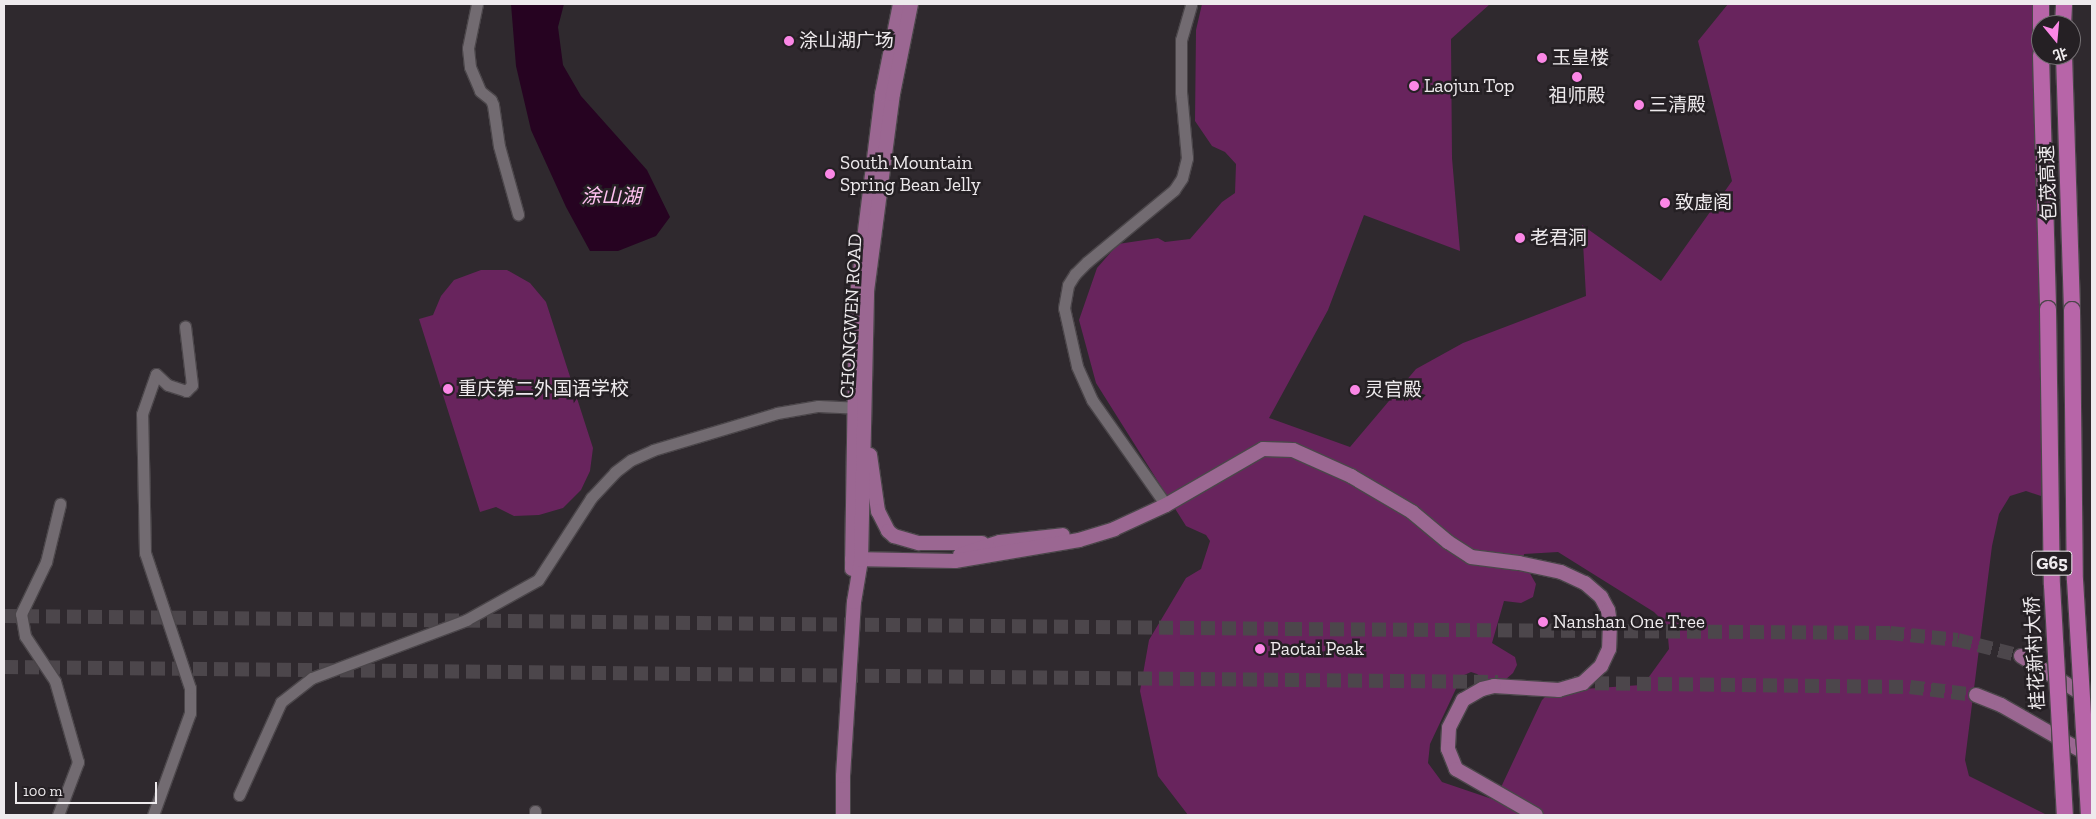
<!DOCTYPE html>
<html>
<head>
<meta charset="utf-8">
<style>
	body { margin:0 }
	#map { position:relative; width:2096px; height:819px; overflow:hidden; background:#2f292e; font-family:"Zilla Slab","Noto Sans SC",serif }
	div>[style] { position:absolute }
	.green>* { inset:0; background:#68245d }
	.water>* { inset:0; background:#260321 }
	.major-tunnel>* { height:14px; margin-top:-7px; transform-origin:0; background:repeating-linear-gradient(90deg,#4c464b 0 14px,transparent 0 21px) }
	.roads { filter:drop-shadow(1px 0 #4b464a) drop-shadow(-1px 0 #4b464a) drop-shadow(0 1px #4b464a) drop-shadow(0 -1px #4b464a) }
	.minor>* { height:11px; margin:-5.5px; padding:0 5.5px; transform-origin:5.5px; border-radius:5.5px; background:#726b71 }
	.major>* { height:14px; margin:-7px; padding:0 7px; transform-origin:7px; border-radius:7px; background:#9b6792 }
	.highway>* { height:16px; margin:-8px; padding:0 8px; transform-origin:8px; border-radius:8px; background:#b765a8 }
	.bridges { filter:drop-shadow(1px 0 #4b464a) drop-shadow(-1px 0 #4b464a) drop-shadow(0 1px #4b464a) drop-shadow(0 -1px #4b464a) }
	.highway-bridge>* { height:16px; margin:-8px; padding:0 8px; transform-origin:8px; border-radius:8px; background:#b765a8 }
	.dots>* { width:14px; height:14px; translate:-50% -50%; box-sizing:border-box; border:2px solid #252024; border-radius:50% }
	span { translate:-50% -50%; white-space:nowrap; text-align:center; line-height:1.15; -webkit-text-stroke:5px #252024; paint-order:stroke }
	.shield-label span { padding:1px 4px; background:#252024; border:1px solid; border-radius:4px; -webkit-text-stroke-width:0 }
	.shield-label { font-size:18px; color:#eeeaed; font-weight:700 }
	.poi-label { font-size:19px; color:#eeeaed }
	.left { translate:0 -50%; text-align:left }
	.street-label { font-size:19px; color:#eeeaed }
	.water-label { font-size:20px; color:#fec1f0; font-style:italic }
	.frame { position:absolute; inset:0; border:5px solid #eeeaed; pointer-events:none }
	.north { position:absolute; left:2031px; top:15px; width:50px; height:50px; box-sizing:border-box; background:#252024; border:1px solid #757174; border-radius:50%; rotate:163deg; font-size:14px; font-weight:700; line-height:20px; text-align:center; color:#eeeaed }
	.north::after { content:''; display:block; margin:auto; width:18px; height:22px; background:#fb87e6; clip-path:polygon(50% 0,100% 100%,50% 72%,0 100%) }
	.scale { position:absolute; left:15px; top:782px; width:142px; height:22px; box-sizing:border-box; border:2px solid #eeeaed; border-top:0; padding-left:6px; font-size:15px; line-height:18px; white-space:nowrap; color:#eeeaed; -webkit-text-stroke:4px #252024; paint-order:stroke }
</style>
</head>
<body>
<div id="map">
	<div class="green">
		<i style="clip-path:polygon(evenodd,1202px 4px,1490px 4px,1451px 39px,1452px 158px,1460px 251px,1364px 215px,1328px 310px,1269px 418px,1350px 447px,1416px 369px,1463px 343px,1586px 296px,1582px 225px,1661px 281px,1732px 181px,1698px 41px,1728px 4px,2041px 4px,2045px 254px,2041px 496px,2026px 491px,2010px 496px,1999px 514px,1992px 546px,1965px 760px,1969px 776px,2047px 815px,1188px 815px,1158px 776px,1140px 691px,1149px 640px,1186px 578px,1201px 569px,1210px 541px,1206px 535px,1186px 526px,1096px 383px,1079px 320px,1097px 268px,1118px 244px,1158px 238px,1165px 242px,1190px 239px,1222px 202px,1235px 193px,1236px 164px,1225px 152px,1212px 146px,1195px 121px,1196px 30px,1202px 4px,1558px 552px,1654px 612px,1667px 625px,1669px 649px,1646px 681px,1641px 685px,1555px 691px,1547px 695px,1542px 700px,1495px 800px,1442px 782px,1428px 763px,1430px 744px,1462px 676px,1471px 672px,1477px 674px,1496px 688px,1513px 673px,1517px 665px,1515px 657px,1492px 643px,1504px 601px,1521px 603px,1533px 597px,1536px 584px,1523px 561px,1524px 554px,1558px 552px)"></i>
		<i style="clip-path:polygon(481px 270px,507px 270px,530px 283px,546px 302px,593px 448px,590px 471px,581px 490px,563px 508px,539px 515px,514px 516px,496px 507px,480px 512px,419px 319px,433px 315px,441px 296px,454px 280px)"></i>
	</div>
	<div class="water">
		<i style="clip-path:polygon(511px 4px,564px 4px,558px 27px,563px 65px,581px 96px,647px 170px,670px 217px,656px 236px,618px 251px,590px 251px,566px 207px,531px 130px,516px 66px)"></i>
	</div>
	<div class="major-tunnel">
		<i style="left:4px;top:616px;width:1284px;rotate:0.58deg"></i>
		<i style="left:1288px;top:629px;width:602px;rotate:0.38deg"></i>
		<i style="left:1890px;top:633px;width:68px;rotate:5.9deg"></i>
		<i style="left:1958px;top:640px;width:65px;rotate:14.3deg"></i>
		<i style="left:4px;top:667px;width:1494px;rotate:0.58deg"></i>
		<i style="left:1574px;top:683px;width:336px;rotate:0.7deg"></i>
		<i style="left:1910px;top:687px;width:66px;rotate:6.9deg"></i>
	</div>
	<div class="roads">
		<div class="minor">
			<i style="left:477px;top:4px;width:45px;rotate:101.6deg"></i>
			<i style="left:468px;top:48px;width:19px;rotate:84deg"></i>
			<i style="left:470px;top:67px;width:26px;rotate:67deg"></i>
			<i style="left:480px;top:91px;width:14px;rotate:39deg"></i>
			<i style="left:491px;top:100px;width:5px;rotate:68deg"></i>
			<i style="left:493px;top:105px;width:41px;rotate:81.7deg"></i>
			<i style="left:499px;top:146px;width:71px;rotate:74.4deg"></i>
			<i style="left:1166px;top:505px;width:128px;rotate:-125.2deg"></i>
			<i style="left:1092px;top:400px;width:37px;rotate:-114deg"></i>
			<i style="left:1077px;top:366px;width:59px;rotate:-102.6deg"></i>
			<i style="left:1064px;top:308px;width:23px;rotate:-80deg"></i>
			<i style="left:1068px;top:285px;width:13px;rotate:-58deg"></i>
			<i style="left:1075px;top:274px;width:17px;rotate:-45deg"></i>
			<i style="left:1087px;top:262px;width:113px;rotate:-39.6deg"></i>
			<i style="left:1174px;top:190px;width:14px;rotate:-56deg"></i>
			<i style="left:1182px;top:178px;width:21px;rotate:-76deg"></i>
			<i style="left:1187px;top:158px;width:66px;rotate:-95.2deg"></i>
			<i style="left:1181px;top:92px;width:52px;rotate:-90deg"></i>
			<i style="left:1181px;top:40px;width:37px;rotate:-74deg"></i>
			<i style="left:239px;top:795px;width:102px;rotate:-65.7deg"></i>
			<i style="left:281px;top:702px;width:39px;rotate:-38deg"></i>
			<i style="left:312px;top:678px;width:165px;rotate:-20.6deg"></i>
			<i style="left:466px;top:620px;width:82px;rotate:-29.1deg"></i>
			<i style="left:538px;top:580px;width:98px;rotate:-57.1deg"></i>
			<i style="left:591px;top:498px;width:35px;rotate:-47deg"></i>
			<i style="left:615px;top:472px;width:20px;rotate:-37deg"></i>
			<i style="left:631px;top:460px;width:24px;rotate:-24deg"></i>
			<i style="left:653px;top:450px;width:129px;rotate:-16.6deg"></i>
			<i style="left:777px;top:413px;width:42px;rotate:-9.7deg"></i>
			<i style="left:818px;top:406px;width:44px;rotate:2.6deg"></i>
			<i style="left:535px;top:811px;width:4px;rotate:90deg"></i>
			<i style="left:58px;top:815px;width:57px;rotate:-69.3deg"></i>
			<i style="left:78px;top:762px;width:84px;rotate:-105.9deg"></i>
			<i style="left:55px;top:681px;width:54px;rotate:-123.7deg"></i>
			<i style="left:25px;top:636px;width:22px;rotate:-100deg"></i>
			<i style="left:21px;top:614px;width:58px;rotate:-64.3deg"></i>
			<i style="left:46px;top:562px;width:60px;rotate:-76.4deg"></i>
			<i style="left:153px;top:815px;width:109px;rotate:-70.1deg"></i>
			<i style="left:190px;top:713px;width:25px;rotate:-90deg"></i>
			<i style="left:190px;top:688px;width:142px;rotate:-108.4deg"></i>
			<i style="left:145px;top:553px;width:139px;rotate:-91.2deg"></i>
			<i style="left:142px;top:414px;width:42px;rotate:-70.7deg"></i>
			<i style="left:156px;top:374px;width:16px;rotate:43deg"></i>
			<i style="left:168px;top:385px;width:19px;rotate:18deg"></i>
			<i style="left:186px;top:391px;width:8px;rotate:-45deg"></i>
			<i style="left:192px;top:385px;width:59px;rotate:-96.8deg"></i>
		</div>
		<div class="major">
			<i style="left:870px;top:455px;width:57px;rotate:81.9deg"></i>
			<i style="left:878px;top:511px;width:22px;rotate:63deg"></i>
			<i style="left:888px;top:531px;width:8px;rotate:40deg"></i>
			<i style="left:894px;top:536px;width:26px;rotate:16deg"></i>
			<i style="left:919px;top:543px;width:63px"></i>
			<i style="left:960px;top:555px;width:42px;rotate:-18deg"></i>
			<i style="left:1000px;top:542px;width:63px;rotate:-6.3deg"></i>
			<i style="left:852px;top:559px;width:103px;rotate:1.1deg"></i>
			<i style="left:955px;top:561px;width:126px;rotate:-9.6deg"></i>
			<i style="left:1079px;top:540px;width:37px;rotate:-17deg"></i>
			<i style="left:1114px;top:529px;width:57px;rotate:-24.8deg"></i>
			<i style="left:1166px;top:505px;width:112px;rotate:-30deg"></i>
			<i style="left:1263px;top:449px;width:30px;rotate:2deg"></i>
			<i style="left:1293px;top:450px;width:64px;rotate:24.1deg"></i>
			<i style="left:1351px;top:476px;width:71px;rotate:30.5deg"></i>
			<i style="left:1412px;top:512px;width:47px;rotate:39.8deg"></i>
			<i style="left:1448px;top:542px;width:27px;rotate:33deg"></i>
			<i style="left:1471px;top:557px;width:48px;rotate:7.1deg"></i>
			<i style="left:1519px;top:563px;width:43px;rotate:12.1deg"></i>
			<i style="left:1561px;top:572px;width:26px;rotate:25deg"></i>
			<i style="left:1585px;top:583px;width:21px;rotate:41deg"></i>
			<i style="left:1601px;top:597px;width:15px;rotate:62deg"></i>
			<i style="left:1608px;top:610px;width:13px;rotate:81deg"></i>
			<i style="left:1610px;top:623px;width:26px;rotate:92deg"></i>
			<i style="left:1609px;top:649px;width:19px;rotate:115deg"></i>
			<i style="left:1601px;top:666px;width:25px;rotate:137deg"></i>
			<i style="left:1583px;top:683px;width:25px;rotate:164deg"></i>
			<i style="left:1559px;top:690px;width:65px;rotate:-176.5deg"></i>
			<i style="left:1494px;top:686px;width:12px;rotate:166deg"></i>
			<i style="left:1482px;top:689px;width:22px;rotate:150deg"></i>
			<i style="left:1463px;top:700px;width:31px;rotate:117deg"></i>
			<i style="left:1449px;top:728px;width:21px;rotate:93deg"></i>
			<i style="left:1448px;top:749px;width:22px;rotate:68deg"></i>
			<i style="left:1456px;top:769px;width:92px;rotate:29.9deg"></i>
			<i style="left:852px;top:569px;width:266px;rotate:-89.1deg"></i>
			<i style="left:856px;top:303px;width:211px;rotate:-82.9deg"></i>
			<i style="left:882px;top:94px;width:92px;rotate:-78.7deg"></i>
			<i style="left:2021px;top:656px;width:84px;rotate:31.8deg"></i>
			<i style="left:1976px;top:695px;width:27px;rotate:22deg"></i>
			<i style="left:2001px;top:705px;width:105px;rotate:29.7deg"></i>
			<i style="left:843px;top:815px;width:39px;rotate:-90deg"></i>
			<i style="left:843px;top:776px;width:174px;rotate:-86.4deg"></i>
			<i style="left:854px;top:602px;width:43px;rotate:-80.5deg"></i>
			<i style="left:861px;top:560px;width:269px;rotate:-88.7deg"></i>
			<i style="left:867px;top:291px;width:199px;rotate:-82.5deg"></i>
			<i style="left:893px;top:94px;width:92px;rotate:-78.7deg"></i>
		</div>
		<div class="highway">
			<i style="left:2063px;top:25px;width:21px;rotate:-87deg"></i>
			<i style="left:2041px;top:42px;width:38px;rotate:-90deg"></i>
			<i style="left:2041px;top:55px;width:254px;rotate:88.4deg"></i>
			<i style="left:2064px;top:55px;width:255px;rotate:88.2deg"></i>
		</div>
	</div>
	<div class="bridges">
		<div class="highway-bridge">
			<i style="left:2048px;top:309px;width:276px;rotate:89.2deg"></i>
			<i style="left:2052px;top:585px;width:230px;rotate:86.8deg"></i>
			<i style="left:2072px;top:310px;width:270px;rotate:89.4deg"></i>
			<i style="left:2075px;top:580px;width:235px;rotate:86.6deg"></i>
		</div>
	</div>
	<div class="dots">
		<i style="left:789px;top:41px;background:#fb87e6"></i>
		<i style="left:1542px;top:58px;background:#fb87e6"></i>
		<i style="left:1577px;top:77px;background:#fb87e6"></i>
		<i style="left:1414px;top:86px;background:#fb87e6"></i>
		<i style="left:1639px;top:105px;background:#fb87e6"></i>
		<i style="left:830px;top:174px;background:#fb87e6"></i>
		<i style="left:1665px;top:203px;background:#fb87e6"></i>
		<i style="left:1520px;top:238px;background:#fb87e6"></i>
		<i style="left:448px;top:389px;background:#fb87e6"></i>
		<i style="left:1355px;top:390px;background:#fb87e6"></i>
		<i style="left:1543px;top:622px;background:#fb87e6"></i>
		<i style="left:1260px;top:649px;background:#fb87e6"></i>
	</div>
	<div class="shield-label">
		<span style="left:2052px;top:563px">G65</span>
	</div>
	<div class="poi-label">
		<span class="left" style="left:799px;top:41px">涂山湖广场</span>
		<span class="left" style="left:1552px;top:58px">玉皇楼</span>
		<span class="left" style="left:1424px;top:86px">Laojun Top</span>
		<span style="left:1577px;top:96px">祖师殿</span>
		<span class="left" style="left:1649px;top:105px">三清殿</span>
		<span class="left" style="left:840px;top:174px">South Mountain<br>Spring Bean Jelly</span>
		<span class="left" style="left:1675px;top:203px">致虚阁</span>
		<span class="left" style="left:1530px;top:238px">老君洞</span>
		<span class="left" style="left:458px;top:389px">重庆第二外国语学校</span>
		<span class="left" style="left:1365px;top:390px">灵官殿</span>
		<span class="left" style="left:1553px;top:622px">Nanshan One Tree</span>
		<span class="left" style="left:1270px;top:649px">Paotai Peak</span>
	</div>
	<div class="street-label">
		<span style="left:2048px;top:183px;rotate:-92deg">包茂高速</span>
		<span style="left:851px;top:316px;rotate:-87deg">CHONGWEN ROAD</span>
		<span style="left:2035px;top:653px;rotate:-93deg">桂花新村大桥</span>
	</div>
	<div class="water-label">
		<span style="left:611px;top:196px">涂山湖</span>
	</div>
	<div class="frame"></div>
	<div class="north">北</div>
	<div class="scale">100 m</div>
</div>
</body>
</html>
